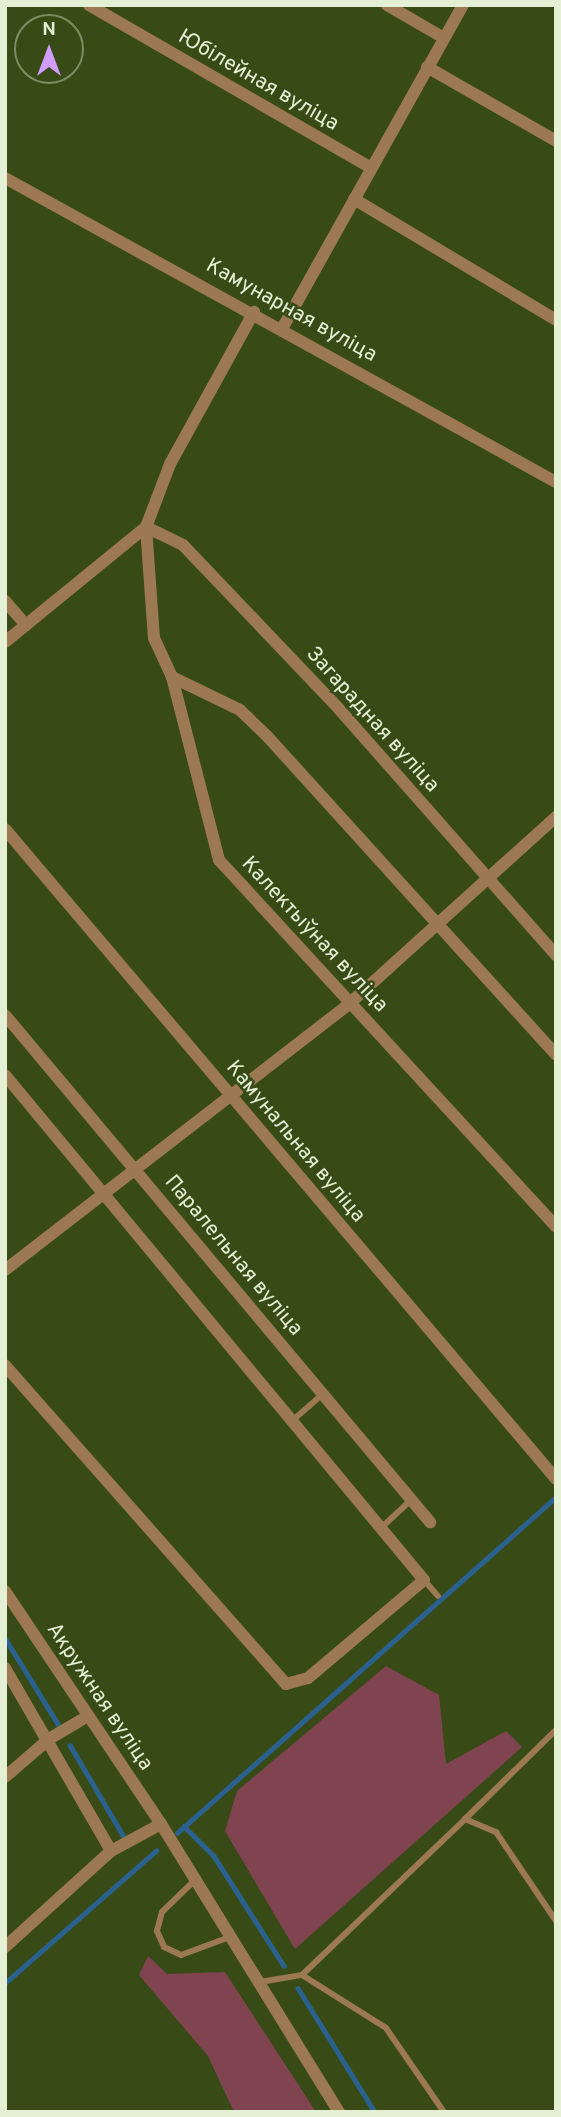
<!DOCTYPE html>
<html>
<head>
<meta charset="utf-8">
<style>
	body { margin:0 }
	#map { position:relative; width:561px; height:2117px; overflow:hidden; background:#384b17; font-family:Overpass,sans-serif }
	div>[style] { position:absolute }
	.green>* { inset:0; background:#804451 }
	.stream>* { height:4.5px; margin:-2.25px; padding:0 2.25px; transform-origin:2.25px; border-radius:2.25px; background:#2b618e }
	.service>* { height:6px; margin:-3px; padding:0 3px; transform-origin:3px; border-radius:3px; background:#9d7953 }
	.minor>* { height:12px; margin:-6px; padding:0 6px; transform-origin:6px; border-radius:6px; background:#9d7953 }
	span { translate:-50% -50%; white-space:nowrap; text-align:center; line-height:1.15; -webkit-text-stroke:5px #384b17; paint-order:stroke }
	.street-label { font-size:21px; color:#e3f0d4 }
	.frame { position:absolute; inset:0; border:7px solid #e3f0d4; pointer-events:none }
	.north { position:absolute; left:14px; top:14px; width:70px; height:70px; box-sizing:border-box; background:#384b17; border:2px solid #7c8d63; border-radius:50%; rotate:0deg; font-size:19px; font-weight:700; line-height:28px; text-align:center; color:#e3f0d4 }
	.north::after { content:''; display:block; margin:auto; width:24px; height:32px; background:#d09dff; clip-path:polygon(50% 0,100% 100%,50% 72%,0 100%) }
</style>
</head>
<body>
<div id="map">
	<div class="green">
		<i style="clip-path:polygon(386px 1666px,439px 1695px,446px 1764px,506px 1731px,522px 1747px,295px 1949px,225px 1831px,237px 1791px)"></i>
		<i style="clip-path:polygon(148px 1956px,167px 1974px,225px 1972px,316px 2112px,234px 2112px,208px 2056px,139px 1975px)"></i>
	</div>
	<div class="stream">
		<i style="left:5px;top:1638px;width:105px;rotate:58.3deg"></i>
		<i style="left:70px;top:1745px;width:104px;rotate:59.5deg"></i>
		<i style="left:184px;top:1826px;width:42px;rotate:45deg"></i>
		<i style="left:214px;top:1856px;width:130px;rotate:57.5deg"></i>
		<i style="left:177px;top:1833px;width:506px;rotate:-41.56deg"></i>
		<i style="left:5px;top:1983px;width:201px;rotate:-41.2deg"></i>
		<i style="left:298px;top:1988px;width:146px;rotate:58.2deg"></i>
	</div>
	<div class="service">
		<i style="left:293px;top:1420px;width:40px;rotate:-41deg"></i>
		<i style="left:381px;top:1528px;width:41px;rotate:-43deg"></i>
		<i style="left:424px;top:1580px;width:21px;rotate:49deg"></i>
		<i style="left:465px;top:1819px;width:127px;rotate:-44.4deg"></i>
		<i style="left:195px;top:1880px;width:46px;rotate:135.9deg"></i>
		<i style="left:162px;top:1912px;width:20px;rotate:105deg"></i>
		<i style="left:157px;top:1931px;width:17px;rotate:66deg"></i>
		<i style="left:164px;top:1947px;width:19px;rotate:25deg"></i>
		<i style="left:181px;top:1955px;width:52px;rotate:-20.2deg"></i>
		<i style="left:302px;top:1975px;width:99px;rotate:32.2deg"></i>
		<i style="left:386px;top:2028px;width:102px;rotate:55.4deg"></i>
		<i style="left:260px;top:1982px;width:43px;rotate:-9.5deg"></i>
		<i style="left:302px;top:1975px;width:226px;rotate:-43.7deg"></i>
		<i style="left:465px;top:1819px;width:34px;rotate:23deg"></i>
		<i style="left:496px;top:1832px;width:107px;rotate:56deg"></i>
	</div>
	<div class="minor">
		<i style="left:89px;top:5px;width:326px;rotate:30deg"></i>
		<i style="left:387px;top:5px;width:66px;rotate:30.1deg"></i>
		<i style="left:427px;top:67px;width:149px;rotate:29.8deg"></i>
		<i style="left:5px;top:178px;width:629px;rotate:28.89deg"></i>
		<i style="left:354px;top:199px;width:235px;rotate:30.9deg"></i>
		<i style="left:283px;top:327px;width:369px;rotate:-60.8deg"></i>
		<i style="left:146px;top:527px;width:111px;rotate:85.9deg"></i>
		<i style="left:154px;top:638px;width:43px;rotate:65.2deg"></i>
		<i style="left:172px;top:677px;width:189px;rotate:75.6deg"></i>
		<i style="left:219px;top:860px;width:498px;rotate:47.4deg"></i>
		<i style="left:146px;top:527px;width:41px;rotate:25.9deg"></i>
		<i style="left:183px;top:545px;width:226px;rotate:46.4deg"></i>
		<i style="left:339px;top:709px;width:328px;rotate:48.6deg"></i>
		<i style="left:5px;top:601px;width:32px;rotate:49deg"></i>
		<i style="left:5px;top:642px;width:182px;rotate:-39.2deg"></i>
		<i style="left:146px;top:527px;width:67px;rotate:-69.1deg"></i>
		<i style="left:170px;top:464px;width:174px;rotate:-61.1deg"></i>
		<i style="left:172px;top:677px;width:76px;rotate:25.9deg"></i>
		<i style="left:240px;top:710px;width:37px;rotate:44deg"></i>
		<i style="left:267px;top:736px;width:430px;rotate:47.8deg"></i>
		<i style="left:5px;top:829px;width:852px;rotate:49.71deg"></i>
		<i style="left:5px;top:1015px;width:662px;rotate:50.03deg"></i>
		<i style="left:5px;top:1075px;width:656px;rotate:50.32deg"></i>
		<i style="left:424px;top:1580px;width:152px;rotate:139.8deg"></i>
		<i style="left:308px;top:1678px;width:23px;rotate:165deg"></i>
		<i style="left:286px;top:1684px;width:425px;rotate:-131.4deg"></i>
		<i style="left:5px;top:1270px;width:436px;rotate:-37.7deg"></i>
		<i style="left:350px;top:1003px;width:278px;rotate:-42.1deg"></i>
		<i style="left:5px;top:1591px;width:280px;rotate:56.2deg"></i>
		<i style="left:161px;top:1824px;width:339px;rotate:58.3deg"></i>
		<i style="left:5px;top:1668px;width:211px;rotate:59.9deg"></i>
		<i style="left:5px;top:1777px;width:58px;rotate:-40.8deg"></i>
		<i style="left:49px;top:1739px;width:45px;rotate:-30.5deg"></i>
		<i style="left:5px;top:1947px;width:143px;rotate:-42.2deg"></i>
		<i style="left:111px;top:1851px;width:57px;rotate:-28.4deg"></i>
	</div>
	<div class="street-label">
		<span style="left:258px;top:81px;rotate:30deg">Юбілейная вуліца</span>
		<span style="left:291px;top:311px;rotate:29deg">Камунарная вуліца</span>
		<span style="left:372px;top:720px;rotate:48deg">Загарадная вуліца</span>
		<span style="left:314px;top:935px;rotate:47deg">Калектыўная вуліца</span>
		<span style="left:295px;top:1142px;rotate:50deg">Камунальная вуліца</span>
		<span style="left:233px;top:1256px;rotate:50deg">Паралельная вуліца</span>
		<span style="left:99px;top:1697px;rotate:56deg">Акружная вуліца</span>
	</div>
	<div class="frame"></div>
	<div class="north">N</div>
</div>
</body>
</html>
